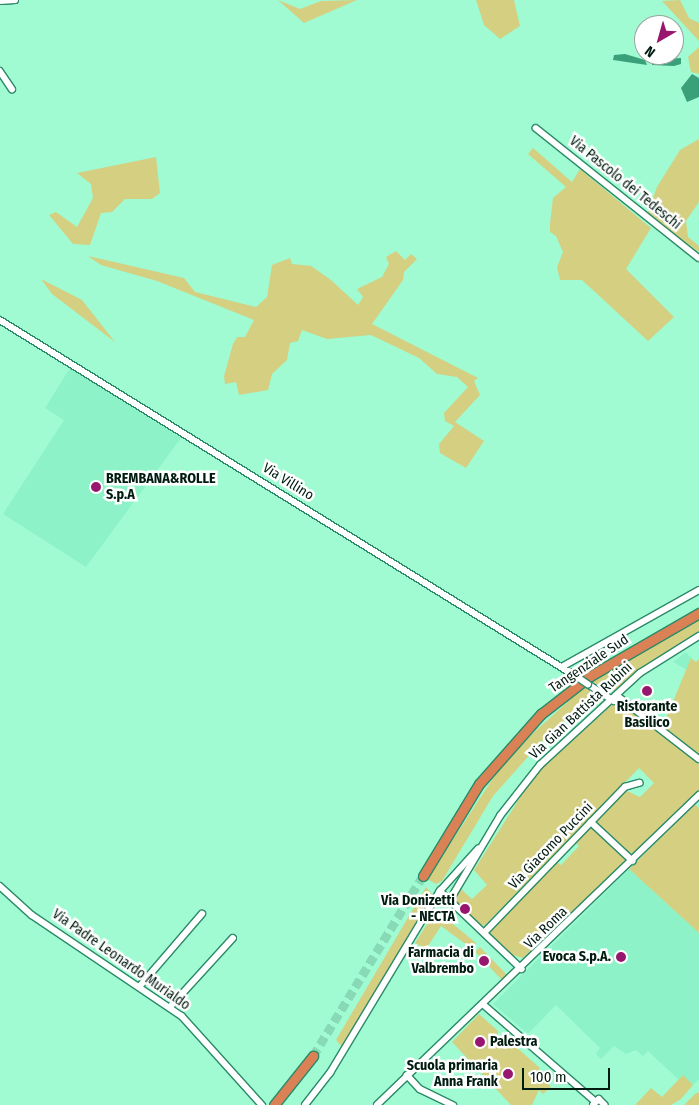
<!DOCTYPE html>
<html>
<head>
<meta charset="utf-8">
<style>
	body { margin:0 }
	#map { position:relative; width:699px; height:1105px; overflow:hidden; background:#a0fbd3; font-family:"Fira Sans Condensed",sans-serif }
	div>[style] { position:absolute }
	.built>* { inset:0; background:#8df2c7 }
	.green>* { inset:0; background:#d4cf81; transform-origin:0 0 }
	.water>* { inset:0; background:#39a07a }
	.trunk-tunnel>* { height:9px; margin-top:-4.5px; transform-origin:0; background:repeating-linear-gradient(90deg,#88d9b6 0 9px,transparent 0 13.5px) }
	.roads { filter:drop-shadow(1px 0 #2b8a68) drop-shadow(-1px 0 #2b8a68) drop-shadow(0 1px #2b8a68) drop-shadow(0 -1px #2b8a68) }
	.minor>* { height:5.5px; margin:-2.75px; padding:0 2.75px; transform-origin:2.75px; border-radius:2.75px; background:#fff }
	.trunk>* { height:9px; margin:-4.5px; padding:0 4.5px; transform-origin:4.5px; border-radius:4.5px; background:#da8256 }
	.bridges { filter:drop-shadow(1px 0 #2b8a68) drop-shadow(-1px 0 #2b8a68) drop-shadow(0 1px #2b8a68) drop-shadow(0 -1px #2b8a68) }
	.minor-bridge>* { height:5.5px; margin:-2.75px; padding:0 2.75px; transform-origin:2.75px; border-radius:2.75px; background:#fff }
	.dots>* { width:14px; height:14px; translate:-50% -50%; box-sizing:border-box; border:2px solid #fff; border-radius:50% }
	span { translate:-50% -50%; white-space:nowrap; text-align:center; line-height:1.15; -webkit-text-stroke:5px #fff; paint-order:stroke }
	.street-label { font-size:14px; color:#001b10 }
	.poi-label { font-size:14px; color:#001b10; font-weight:700 }
	.left { translate:0 -50%; text-align:left }
	.right { translate:-100% -50%; text-align:right }
	.north { position:absolute; left:634px; top:15px; width:50px; height:50px; box-sizing:border-box; background:#fff; border:1px solid #99a49f; border-radius:50%; rotate:218deg; font-size:14px; font-weight:700; line-height:20px; text-align:center; color:#001b10 }
	.north::after { content:''; display:block; margin:auto; width:18px; height:22px; background:#97176f; clip-path:polygon(50% 0,100% 100%,50% 72%,0 100%) }
	.scale { position:absolute; left:522px; top:1068px; width:88px; height:22px; box-sizing:border-box; border:2px solid #001b10; border-top:0; padding-left:6px; font-size:15px; line-height:18px; white-space:nowrap; color:#001b10; -webkit-text-stroke:4px #fff; paint-order:stroke }
</style>
</head>
<body>
<div id="map">
	<div class="built">
		<i style="clip-path:polygon(70px 368px,181px 438px,86px 567px,3px 514px,64px 420px,45px 408px)"></i>
		<i style="clip-path:polygon(686px 652px,691px 658px,687px 670px,673px 662px)"></i>
		<i style="clip-path:polygon(629px 869px,699px 933px,699px 1079px,693px 1085px,683px 1076px,679px 1080px,648px 1051px,643px 1056px,636px 1050px,626px 1054px,614px 1046px,601px 1059px,596px 1054px,600px 1048px,556px 1005px,528px 1034px,493px 1004px)"></i>
	</div>
	<div class="green">
		<i style="clip-path:polygon(278px 0,300px 9px,321px 1px,357px 0,304px 23px)"></i>
		<i style="clip-path:polygon(476px 0,514px 0,520px 26px,500px 39px,484px 25px)"></i>
		<i style="clip-path:polygon(680px 0,689px 18px,699px 23px,699px 41px,662px 1px)"></i>
		<i style="clip-path:polygon(699px 47px,699px 74px,691px 72px,688px 57px)"></i>
		<i style="clip-path:polygon(699px 139px,699px 202px,686px 221px,688px 237px,699px 246px,699px 252px,647px 215px,657px 187px,680px 150px)"></i>
		<i style="clip-path:polygon(533px 148px,572px 182px,580px 169px,651px 228px,626px 269px,674px 317px,648px 341px,582px 280px,560px 280px,557px 267px,563px 252px,556px 236px,550px 232px,550px 224px,553px 198px,566px 187px,528px 154px)"></i>
		<i style="clip-path:polygon(156px 157px,160px 193px,152px 199px,125px 199px,112px 212px,101px 213px,90px 245px,73px 244px,49px 215px,56px 212px,77px 227px,93px 198px,91px 184px,77px 173px)"></i>
		<i style="clip-path:polygon(396px 251px,405px 260px,411px 254px,417px 259px,404px 272px,403px 280px,372px 324px,478px 378px,474px 381px,480px 395px,455px 422px,484px 441px,466px 468px,440px 453px,439px 444px,454px 426px,445px 421px,444px 413px,468px 387px,457px 377px,437px 374px,419px 358px,371px 335px,327px 339px,302px 330px,298px 341px,290px 343px,287px 360px,272px 374px,268px 390px,239px 395px,236px 382px,225px 384px,224px 376px,233px 344px,237px 337px,245px 337px,254px 320px,157px 281px,101px 265px,88px 256px,184px 278px,195px 292px,256px 307px,267px 297px,272px 265px,290px 258px,292px 264px,311px 266px,331px 280px,358px 305px,363px 297px,357px 289px,382px 277px,389px 264px,386px 257px)"></i>
		<i style="clip-path:polygon(41px 279px,82px 300px,115px 342px,52px 294px)"></i>
		<i style="clip-path:polygon(699px 618px,699px 632px,637px 672px,621px 689px,610px 691px,592px 682px)"></i>
		<i style="clip-path:polygon(691px 658px,696px 662px,699px 659px,699px 756px,662px 728px)"></i>
		<i style="clip-path:polygon(584px 687px,599px 695px,601px 705px,592px 697px,551px 731px,493px 796px,442px 881px,436px 884px,427px 879px,507px 757px)"></i>
		<i style="clip-path:polygon(613px 704px,627px 705px,699px 764px,699px 790px,536px 952px,532px 949px,523px 958px,512px 955px,488px 932px,557px 862px,561px 865px,579px 846px,576px 843px,584px 833px,625px 790px,640px 797px,654px 783px,639px 768px,485px 925px,480px 926px,454px 901px,461px 889px,472px 899px,487px 885px,474px 870px,535px 774px)"></i>
		<i style="clip-path:polygon(695px 804px,699px 808px,699px 933px,629px 869px)"></i>
		<i style="clip-path:polygon(426px 887px,432px 894px,426px 908px,342px 1047px,336px 1040px)"></i>
		<i style="clip-path:polygon(436px 910px,476px 943px,471px 948px,441px 926px,426px 949px,415px 943px)"></i>
		<i style="left:480px;top:947px;width:40px;height:7px;rotate:46deg"></i>
		<i style="clip-path:polygon(479px 1014px,498px 1031px,498px 1038px,502px 1035px,506px 1039px,497px 1051px,508px 1040px,540px 1068px,539px 1073px,551px 1087px,543px 1094px,539px 1090px,532px 1105px,511px 1105px,452px 1042px)"></i>
		<i style="clip-path:polygon(683px 1075px,693px 1085px,681px 1099px,671px 1105px,635px 1105px,651px 1088px,662px 1097px)"></i>
		<i style="clip-path:polygon(699px 1092px,699px 1105px,684px 1105px,695px 1094px)"></i>
	</div>
	<div class="water">
		<i style="clip-path:polygon(625px 54px,645px 60px,647px 65px,613px 60px,614px 55px)"></i>
		<i style="clip-path:polygon(681px 58px,681px 64px,674px 66px,652px 65px,652px 60px)"></i>
		<i style="clip-path:polygon(692px 74px,699px 78px,699px 97px,687px 102px,681px 88px)"></i>
	</div>
	<div class="trunk-tunnel">
		<i style="left:313px;top:1056px;width:211px;rotate:-58.6deg"></i>
	</div>
	<div class="roads">
		<div class="minor">
			<i style="left:0;top:1px;width:15px;rotate:-4deg"></i>
			<i style="left:0;top:71px;width:22px;rotate:56deg"></i>
			<i style="left:536px;top:128px;width:208px;rotate:38.6deg"></i>
			<i style="left:0;top:320px;width:681px;rotate:31.73deg"></i>
			<i style="left:562px;top:667px;width:157px;rotate:-29.3deg"></i>
			<i style="left:588px;top:684px;width:31px;rotate:33deg"></i>
			<i style="left:619px;top:697px;width:101px;rotate:37.8deg"></i>
			<i style="left:591px;top:822px;width:57px;rotate:42.9deg"></i>
			<i style="left:0;top:886px;width:43px;rotate:42.2deg"></i>
			<i style="left:32px;top:915px;width:181px;rotate:34deg"></i>
			<i style="left:182px;top:1016px;width:120px;rotate:48deg"></i>
			<i style="left:440px;top:891px;width:113px;rotate:43.6deg"></i>
			<i style="left:450px;top:900px;width:98px;rotate:-59.2deg"></i>
			<i style="left:500px;top:816px;width:65px;rotate:-51.9deg"></i>
			<i style="left:540px;top:765px;width:136px;rotate:-42.6deg"></i>
			<i style="left:640px;top:673px;width:70px;rotate:-32.1deg"></i>
			<i style="left:484px;top:933px;width:203px;rotate:-46deg"></i>
			<i style="left:625px;top:787px;width:15px;rotate:-16deg"></i>
			<i style="left:140px;top:986px;width:95px;rotate:-49.3deg"></i>
			<i style="left:483px;top:1004px;width:148px;rotate:40.9deg"></i>
			<i style="left:170px;top:1007px;width:93px;rotate:-47.6deg"></i>
			<i style="left:407px;top:1075px;width:19px;rotate:47deg"></i>
			<i style="left:420px;top:1089px;width:37px;rotate:26deg"></i>
			<i style="left:305px;top:1105px;width:41px;rotate:-52deg"></i>
			<i style="left:330px;top:1073px;width:213px;rotate:-58.9deg"></i>
			<i style="left:440px;top:891px;width:57px;rotate:-47.9deg"></i>
			<i style="left:377px;top:1105px;width:447px;rotate:-43.9deg"></i>
			<i style="left:593px;top:1105px;width:8px;rotate:-45deg"></i>
			<i style="left:599px;top:1099px;width:8px;rotate:45deg"></i>
		</div>
		<div class="trunk">
			<i style="left:423px;top:876px;width:108px;rotate:-58.7deg"></i>
			<i style="left:479px;top:784px;width:94px;rotate:-48.5deg"></i>
			<i style="left:541px;top:714px;width:62px;rotate:-37.8deg"></i>
			<i style="left:590px;top:676px;width:126px;rotate:-30deg"></i>
			<i style="left:274px;top:1105px;width:63px;rotate:-51.5deg"></i>
		</div>
	</div>
	<div class="bridges">
		<div class="minor-bridge">
			<i style="left:579px;top:678px;width:11px;rotate:34deg"></i>
		</div>
	</div>
	<div class="dots">
		<i style="left:96px;top:487px;background:#97176f"></i>
		<i style="left:647px;top:691px;background:#97176f"></i>
		<i style="left:465px;top:909px;background:#97176f"></i>
		<i style="left:621px;top:957px;background:#97176f"></i>
		<i style="left:484px;top:961px;background:#97176f"></i>
		<i style="left:480px;top:1042px;background:#97176f"></i>
		<i style="left:508px;top:1074px;background:#97176f"></i>
	</div>
	<div class="street-label">
		<span style="left:625px;top:183px;rotate:39deg">Via Pascolo dei Tedeschi</span>
		<span style="left:288px;top:482px;rotate:32deg">Via Villino</span>
		<span style="left:589px;top:664px;rotate:-34deg">Tangenziale Sud</span>
		<span style="left:581px;top:711px;rotate:-43deg">Via Gian Battista Rubini</span>
		<span style="left:551px;top:846px;rotate:-46deg">Via Giacomo Puccini</span>
		<span style="left:546px;top:928px;rotate:-44deg">Via Roma</span>
		<span style="left:121px;top:960px;rotate:35deg">Via Padre Leonardo Murialdo</span>
	</div>
	<div class="poi-label">
		<span class="left" style="left:106px;top:487px">BREMBANA&amp;ROLLE<br>S.p.A</span>
		<span style="left:647px;top:715px">Ristorante<br>Basilico</span>
		<span class="right" style="left:455px;top:909px">Via Donizetti<br>- NECTA</span>
		<span class="right" style="left:474px;top:961px">Farmacia di<br>Valbrembo</span>
		<span class="right" style="left:611px;top:957px">Evoca S.p.A.</span>
		<span class="left" style="left:490px;top:1042px">Palestra</span>
		<span class="right" style="left:498px;top:1074px">Scuola primaria<br>Anna Frank</span>
	</div>
	<div class="north">N</div>
	<div class="scale">100 m</div>
</div>
</body>
</html>
